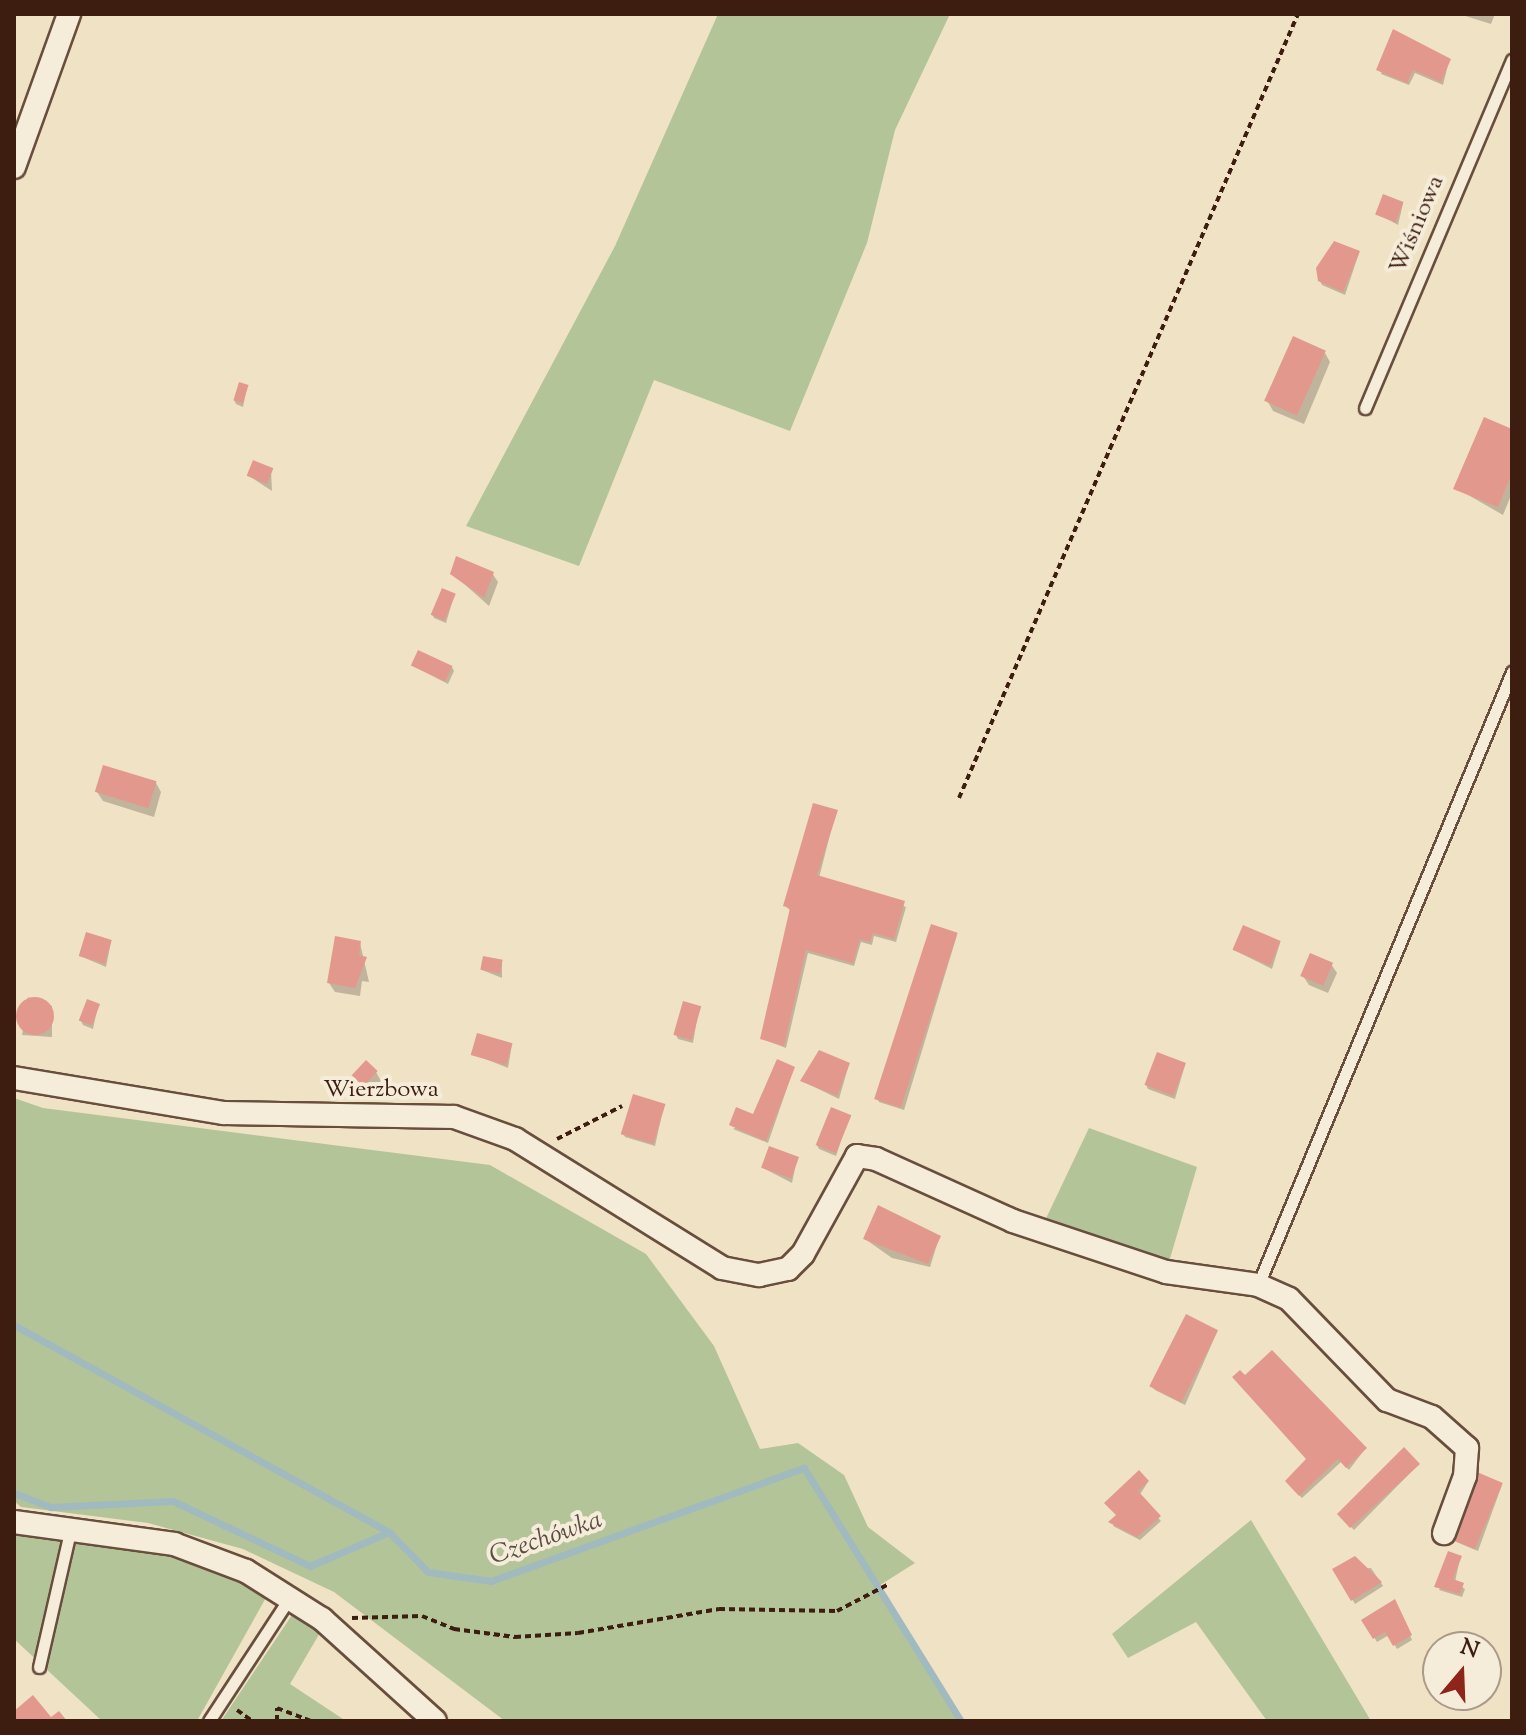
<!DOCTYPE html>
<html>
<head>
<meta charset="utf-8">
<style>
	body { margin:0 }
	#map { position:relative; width:1526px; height:1735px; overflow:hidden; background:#f0e2c4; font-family:"Sorts Mill Goudy",serif }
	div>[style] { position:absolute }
	.green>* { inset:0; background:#b4c499 }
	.shadow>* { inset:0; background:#0003 }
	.stream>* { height:7px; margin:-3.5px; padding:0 3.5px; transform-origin:3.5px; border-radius:3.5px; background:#a0babf }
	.building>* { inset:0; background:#e3988e; transform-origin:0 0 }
	.round { border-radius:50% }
	.path>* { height:4px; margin-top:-2px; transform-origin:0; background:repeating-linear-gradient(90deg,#3c1d10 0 6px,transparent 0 10px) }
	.roads { filter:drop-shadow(2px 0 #694e3d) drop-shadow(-2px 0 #694e3d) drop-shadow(0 2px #694e3d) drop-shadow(0 -2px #694e3d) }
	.service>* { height:11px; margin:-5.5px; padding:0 5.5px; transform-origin:5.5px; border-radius:5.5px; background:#f5ecd9 }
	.minor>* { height:22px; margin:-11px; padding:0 11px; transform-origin:11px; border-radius:11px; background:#f5ecd9 }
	span { translate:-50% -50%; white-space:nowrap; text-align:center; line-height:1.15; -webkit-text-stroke:8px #f5ecd9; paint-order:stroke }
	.street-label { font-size:24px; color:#3c1d10 }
	.water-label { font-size:26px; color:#5a4c45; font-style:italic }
	.frame { position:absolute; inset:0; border:16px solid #3c1d10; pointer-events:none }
	.north { position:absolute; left:1422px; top:1631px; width:80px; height:80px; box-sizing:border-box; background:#f5ecd9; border:2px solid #ab9989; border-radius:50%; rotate:19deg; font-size:22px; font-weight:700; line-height:32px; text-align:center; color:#3c1d10 }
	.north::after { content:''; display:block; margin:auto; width:28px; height:36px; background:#8f2418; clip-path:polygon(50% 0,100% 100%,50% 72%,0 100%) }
</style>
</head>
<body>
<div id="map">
	<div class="green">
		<i style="clip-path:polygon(718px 14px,950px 14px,895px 130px,867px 243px,790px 431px,654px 380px,579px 566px,466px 526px,615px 246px)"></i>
		<i style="clip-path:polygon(14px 1098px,43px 1108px,490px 1165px,646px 1254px,714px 1346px,760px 1449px,798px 1443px,844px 1475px,868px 1527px,915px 1563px,877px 1587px,961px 1721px,505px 1721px,334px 1592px,243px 1549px,148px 1523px,21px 1507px,14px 1501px)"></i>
		<i style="clip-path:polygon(1089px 1128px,1197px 1167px,1166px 1272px,1041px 1229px)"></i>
		<i style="clip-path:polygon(1251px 1520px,1371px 1721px,1267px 1721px,1196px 1622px,1128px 1658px,1112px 1634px)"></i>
		<i style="clip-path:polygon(14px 1535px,173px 1556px,268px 1594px,197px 1721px,102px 1721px,14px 1639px)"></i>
		<i style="clip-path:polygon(294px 1612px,321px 1631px,290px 1684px,346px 1721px,221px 1721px)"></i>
	</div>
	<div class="shadow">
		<i style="clip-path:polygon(1459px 14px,1495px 14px,1491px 24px)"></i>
		<i style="clip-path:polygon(1394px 31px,1449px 61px,1443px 85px,1415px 73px,1409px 85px,1381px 74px)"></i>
		<i style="clip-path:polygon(1403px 204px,1398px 225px,1378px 214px)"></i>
		<i style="clip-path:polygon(1359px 253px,1345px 295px,1322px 285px,1320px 281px)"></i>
		<i style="clip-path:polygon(1325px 353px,1330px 362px,1304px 424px,1273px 411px,1268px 402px)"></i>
		<i style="clip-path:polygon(247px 387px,243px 407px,236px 404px,234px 400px)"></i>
		<i style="clip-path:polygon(1512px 431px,1512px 493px,1503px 515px,1456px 488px)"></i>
		<i style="clip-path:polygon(271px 470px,272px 491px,249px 476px)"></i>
		<i style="clip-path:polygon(452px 573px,492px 573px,498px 582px,489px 606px)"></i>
		<i style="clip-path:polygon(454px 596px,446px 623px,434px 618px,432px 614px)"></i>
		<i style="clip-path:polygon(413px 666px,452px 667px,454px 671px,448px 684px)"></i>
		<i style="clip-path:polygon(156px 783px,161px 792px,154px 817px,103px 801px,97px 792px)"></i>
		<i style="clip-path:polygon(836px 811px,819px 878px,906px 907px,896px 942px,874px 936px,872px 945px,861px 942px,854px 966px,808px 953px,786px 1048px,762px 1039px,791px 911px,785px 906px)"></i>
		<i style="clip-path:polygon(957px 935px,904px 1110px,879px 1102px,877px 1098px)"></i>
		<i style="clip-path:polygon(111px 942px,106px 967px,80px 956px)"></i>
		<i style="clip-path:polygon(360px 943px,369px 982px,362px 981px,360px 996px,335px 992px,329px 983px)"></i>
		<i style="clip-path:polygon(1280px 943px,1272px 969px,1234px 950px)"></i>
		<i style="clip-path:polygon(502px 962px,502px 978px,482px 970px)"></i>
		<i style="clip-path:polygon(1331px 964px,1337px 973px,1328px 993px,1309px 985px,1303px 976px)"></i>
		<i style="clip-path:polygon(28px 997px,52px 1006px,52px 1037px,22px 1035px)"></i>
		<i style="clip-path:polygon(98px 1006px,93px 1029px,83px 1025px,81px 1021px)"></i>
		<i style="clip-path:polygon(699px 1008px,693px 1043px,678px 1039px,676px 1035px)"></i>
		<i style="clip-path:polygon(512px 1044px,508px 1068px,473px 1054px)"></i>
		<i style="clip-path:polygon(849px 1064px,839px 1099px,802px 1081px)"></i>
		<i style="clip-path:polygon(1185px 1065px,1175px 1099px,1148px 1089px,1146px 1085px)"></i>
		<i style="clip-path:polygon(794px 1068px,768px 1143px,733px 1129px,755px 1117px)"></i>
		<i style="clip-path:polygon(376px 1072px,381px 1081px,369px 1094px,354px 1076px)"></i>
		<i style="clip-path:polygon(664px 1105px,655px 1146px,625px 1137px,623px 1133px)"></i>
		<i style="clip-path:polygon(849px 1116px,836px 1156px,819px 1149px,817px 1145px)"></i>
		<i style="clip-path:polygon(797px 1159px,792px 1183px,763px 1168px)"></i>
		<i style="clip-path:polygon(939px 1238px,930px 1267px,892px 1258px,865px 1239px)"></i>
		<i style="clip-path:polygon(1217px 1332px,1185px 1405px,1155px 1390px,1152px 1386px)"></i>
		<i style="clip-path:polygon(1365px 1449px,1349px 1470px,1341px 1462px,1302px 1498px,1289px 1485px,1307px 1460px)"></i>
		<i style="clip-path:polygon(1418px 1465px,1354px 1530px,1342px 1518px)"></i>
		<i style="clip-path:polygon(1148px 1482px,1139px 1496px,1161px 1521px,1140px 1540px,1113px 1526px,1118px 1516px,1109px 1507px)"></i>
		<i style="clip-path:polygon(1502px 1485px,1478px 1551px,1454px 1541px,1452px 1537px)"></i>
		<i style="clip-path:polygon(1460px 1558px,1455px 1582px,1465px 1589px,1462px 1597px,1439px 1590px)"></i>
		<i style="clip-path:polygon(1371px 1568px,1383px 1586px,1355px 1604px,1335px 1570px)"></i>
		<i style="clip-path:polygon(1395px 1601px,1412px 1640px,1397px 1649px,1389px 1635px,1377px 1642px,1364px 1620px)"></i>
	</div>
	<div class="stream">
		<i style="left:14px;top:1325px;width:428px;rotate:28.9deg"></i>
		<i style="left:389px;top:1532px;width:56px;rotate:45.7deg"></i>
		<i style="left:428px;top:1572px;width:64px;rotate:8.1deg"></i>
		<i style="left:491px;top:1581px;width:333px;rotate:-19.9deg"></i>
		<i style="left:804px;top:1468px;width:298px;rotate:58.2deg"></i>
		<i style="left:14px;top:1493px;width:40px;rotate:21deg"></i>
		<i style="left:51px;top:1507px;width:122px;rotate:-2.8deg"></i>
		<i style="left:173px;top:1501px;width:152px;rotate:25.4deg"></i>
		<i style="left:310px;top:1566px;width:86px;rotate:-23.3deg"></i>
	</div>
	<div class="building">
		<i style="clip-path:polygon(1393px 29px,1451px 59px,1441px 82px,1413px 70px,1407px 83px,1376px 70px)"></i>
		<i style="left:1383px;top:194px;width:22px;height:22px;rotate:21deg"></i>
		<i style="clip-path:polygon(1334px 241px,1360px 251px,1343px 292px,1318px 281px,1316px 268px)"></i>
		<i style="left:1293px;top:336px;width:36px;height:71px;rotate:24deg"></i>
		<i style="left:239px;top:382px;width:10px;height:19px;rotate:17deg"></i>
		<i style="clip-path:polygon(1484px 417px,1512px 429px,1512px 473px,1498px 507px,1453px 489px)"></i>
		<i style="left:253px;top:460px;width:22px;height:17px;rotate:22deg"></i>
		<i style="clip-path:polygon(456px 556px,494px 572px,484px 598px,450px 574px)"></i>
		<i style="left:442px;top:588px;width:15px;height:29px;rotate:23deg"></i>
		<i style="left:418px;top:650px;width:38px;height:17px;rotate:25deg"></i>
		<i style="left:103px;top:765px;width:56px;height:28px;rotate:17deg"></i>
		<i style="clip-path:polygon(813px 803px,838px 810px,817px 875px,905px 901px,894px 939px,873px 933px,870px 942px,860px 939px,853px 963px,806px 950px,784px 1046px,760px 1039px,790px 908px,783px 906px)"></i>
		<i style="left:931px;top:924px;width:28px;height:184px;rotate:18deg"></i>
		<i style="left:1243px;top:925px;width:41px;height:27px;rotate:23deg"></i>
		<i style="left:86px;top:932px;width:27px;height:25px;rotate:17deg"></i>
		<i style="clip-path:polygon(335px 936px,361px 941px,359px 955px,367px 957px,355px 988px,327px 983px)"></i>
		<i style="left:1310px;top:953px;width:25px;height:25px;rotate:23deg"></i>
		<i style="left:483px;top:956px;width:20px;height:14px;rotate:11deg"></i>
		<i class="round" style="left:16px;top:997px;width:38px;height:38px"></i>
		<i style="left:87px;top:999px;width:14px;height:23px;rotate:21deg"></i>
		<i style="left:683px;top:1001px;width:19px;height:35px;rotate:16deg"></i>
		<i style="left:477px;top:1033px;width:37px;height:23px;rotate:16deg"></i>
		<i style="clip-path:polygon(819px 1050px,850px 1063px,837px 1096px,800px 1081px)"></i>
		<i style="left:1157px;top:1052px;width:31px;height:35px;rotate:21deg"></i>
		<i style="clip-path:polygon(777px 1059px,795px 1067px,766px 1141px,729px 1125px,736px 1107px,753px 1114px)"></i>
		<i style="left:366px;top:1060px;width:16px;height:21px;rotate:43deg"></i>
		<i style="left:633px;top:1094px;width:34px;height:42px;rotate:17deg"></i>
		<i style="left:831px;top:1107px;width:22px;height:41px;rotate:22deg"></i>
		<i style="left:769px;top:1146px;width:32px;height:23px;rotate:20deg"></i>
		<i style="clip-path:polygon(878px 1205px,941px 1236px,928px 1264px,863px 1239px)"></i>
		<i style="left:1186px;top:1314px;width:36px;height:81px;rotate:27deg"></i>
		<i style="clip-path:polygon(1272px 1350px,1367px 1448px,1346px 1468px,1338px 1459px,1299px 1496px,1285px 1481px,1306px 1459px,1232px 1377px,1240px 1370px,1245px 1375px)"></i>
		<i style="clip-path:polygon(1404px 1447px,1420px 1464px,1350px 1528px,1337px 1514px)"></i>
		<i style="clip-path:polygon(1139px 1470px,1149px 1481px,1138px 1491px,1161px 1516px,1137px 1537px,1108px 1522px,1116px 1515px,1104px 1503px)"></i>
		<i style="left:1477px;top:1472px;width:28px;height:72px;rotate:23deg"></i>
		<i style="clip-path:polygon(1448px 1551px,1462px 1556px,1453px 1579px,1464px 1583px,1460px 1594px,1434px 1587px)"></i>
		<i style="clip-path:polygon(1355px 1556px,1382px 1582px,1351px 1601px,1332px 1569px)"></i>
		<i style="clip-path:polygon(1395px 1599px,1412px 1635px,1393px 1646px,1385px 1632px,1373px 1639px,1361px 1620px)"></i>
		<i style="clip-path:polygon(33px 1695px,51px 1717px,59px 1711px,67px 1721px,14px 1721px,14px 1711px)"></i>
	</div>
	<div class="path">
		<i style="left:959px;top:798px;width:854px;rotate:-66.62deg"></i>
		<i style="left:557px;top:1139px;width:73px;rotate:-26.9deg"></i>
		<i style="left:352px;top:1618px;width:70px;rotate:-1.6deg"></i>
		<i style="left:422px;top:1616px;width:35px;rotate:22deg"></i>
		<i style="left:454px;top:1629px;width:62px;rotate:7.5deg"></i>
		<i style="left:515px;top:1637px;width:63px;rotate:-3.6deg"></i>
		<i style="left:578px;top:1633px;width:143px;rotate:-9.7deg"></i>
		<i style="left:719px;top:1609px;width:118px;rotate:1deg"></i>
		<i style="left:837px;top:1611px;width:59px;rotate:-27.4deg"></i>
		<i style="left:237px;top:1710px;width:19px;rotate:36deg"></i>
		<i style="left:277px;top:1721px;width:13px;rotate:-90deg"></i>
		<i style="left:277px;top:1708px;width:36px;rotate:21deg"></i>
	</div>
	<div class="roads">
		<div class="service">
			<i style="left:1365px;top:408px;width:378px;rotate:-67.1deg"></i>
			<i style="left:1258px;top:1285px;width:664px;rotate:-67.49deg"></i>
			<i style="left:39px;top:1667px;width:139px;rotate:-77.1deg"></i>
			<i style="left:209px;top:1721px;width:148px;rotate:-56.8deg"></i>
		</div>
		<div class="minor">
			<i style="left:14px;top:167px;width:163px;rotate:-70.2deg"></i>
			<i style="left:14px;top:1078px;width:213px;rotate:9.5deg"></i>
			<i style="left:224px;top:1113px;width:230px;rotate:1deg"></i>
			<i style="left:454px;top:1117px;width:65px;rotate:19.8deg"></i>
			<i style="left:515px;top:1139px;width:244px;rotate:31.9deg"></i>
			<i style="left:722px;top:1268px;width:38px;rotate:11deg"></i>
			<i style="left:759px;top:1275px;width:30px;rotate:-12deg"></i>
			<i style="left:788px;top:1269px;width:21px;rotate:-45deg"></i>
			<i style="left:803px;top:1254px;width:112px;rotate:-61.1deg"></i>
			<i style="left:857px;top:1156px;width:19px;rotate:9deg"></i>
			<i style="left:876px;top:1159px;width:150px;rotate:24.3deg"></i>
			<i style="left:1013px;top:1221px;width:161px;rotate:18.4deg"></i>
			<i style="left:1166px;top:1272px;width:93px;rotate:8deg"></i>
			<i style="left:1258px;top:1285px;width:34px;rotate:24deg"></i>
			<i style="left:1289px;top:1299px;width:141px;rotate:45.9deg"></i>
			<i style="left:1387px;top:1400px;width:48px;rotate:20.7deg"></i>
			<i style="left:1432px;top:1417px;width:47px;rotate:41.5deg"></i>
			<i style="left:1467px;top:1448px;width:28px;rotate:94deg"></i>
			<i style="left:1465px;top:1476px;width:61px;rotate:110.2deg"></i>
			<i style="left:14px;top:1522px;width:162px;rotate:7.8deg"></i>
			<i style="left:174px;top:1544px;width:77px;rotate:20.6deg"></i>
			<i style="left:246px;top:1571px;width:90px;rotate:32.3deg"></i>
			<i style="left:322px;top:1619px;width:152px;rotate:42.1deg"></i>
		</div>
	</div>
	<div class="street-label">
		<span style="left:1418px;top:225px;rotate:-67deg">Wiśniowa</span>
		<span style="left:381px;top:1091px">Wierzbowa</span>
	</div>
	<div class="water-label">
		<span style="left:546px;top:1539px;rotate:-19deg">Czechówka</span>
	</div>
	<div class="frame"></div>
	<div class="north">N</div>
</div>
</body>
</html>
